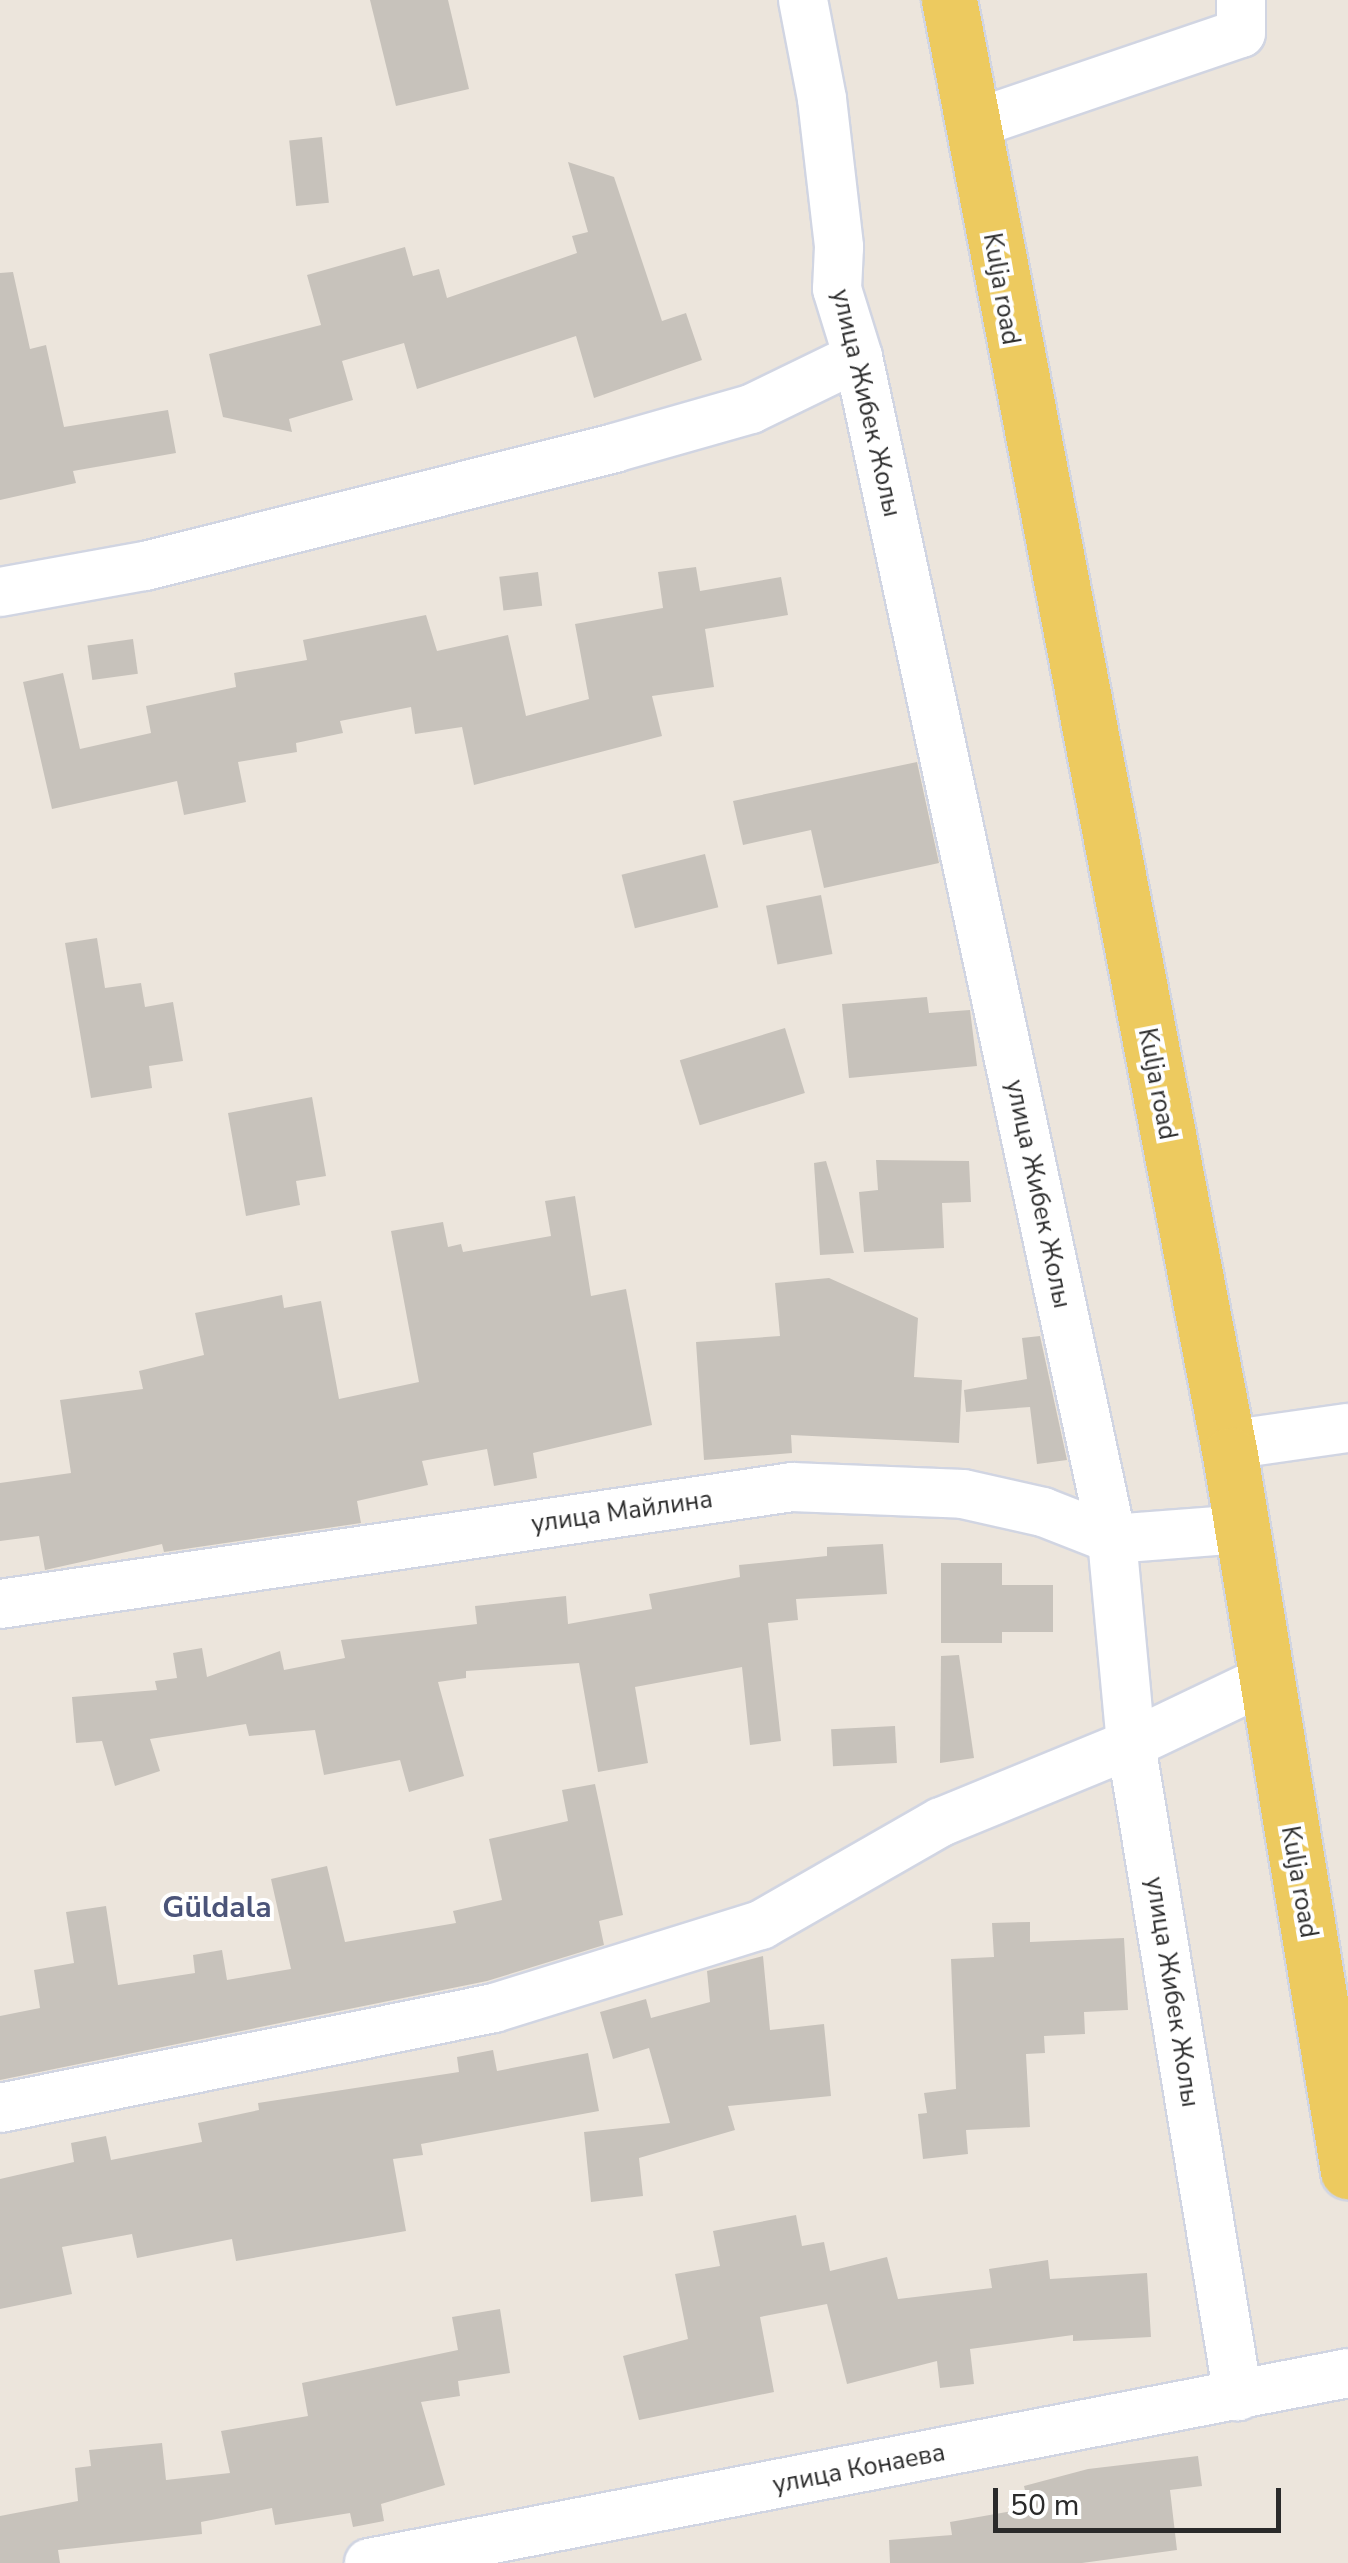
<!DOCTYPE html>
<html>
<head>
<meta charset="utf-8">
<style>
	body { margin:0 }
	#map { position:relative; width:1348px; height:2563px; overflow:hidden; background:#ece5dc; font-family:"Nunito Sans",sans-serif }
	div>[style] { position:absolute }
	.building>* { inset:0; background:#c7c2bb; transform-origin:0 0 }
	.roads { filter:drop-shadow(2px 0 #d1d5e2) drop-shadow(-2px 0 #d1d5e2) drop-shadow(0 2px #d1d5e2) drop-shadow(0 -2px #d1d5e2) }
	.minor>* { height:48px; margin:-24px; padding:0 24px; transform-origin:24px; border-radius:24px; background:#fff }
	.major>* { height:55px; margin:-27.5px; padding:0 27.5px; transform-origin:27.5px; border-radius:27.5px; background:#edca5f }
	span { translate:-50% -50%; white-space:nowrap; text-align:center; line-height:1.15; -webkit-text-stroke:8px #fff; paint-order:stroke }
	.street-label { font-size:25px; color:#2a2a2a }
	.quarter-label { font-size:30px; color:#4b5479; font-weight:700 }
	.scale { position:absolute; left:993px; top:2488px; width:288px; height:45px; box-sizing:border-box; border:5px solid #2a2a2a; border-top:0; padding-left:12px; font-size:30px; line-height:35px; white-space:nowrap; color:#2a2a2a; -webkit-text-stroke:8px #fff; paint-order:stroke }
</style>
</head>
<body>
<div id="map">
	<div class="building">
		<i style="clip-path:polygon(370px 0,448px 0,469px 89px,396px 106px)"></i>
		<i style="left:322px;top:137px;width:66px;height:33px;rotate:84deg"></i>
		<i style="clip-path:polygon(568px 162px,614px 177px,662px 321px,686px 313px,702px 360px,594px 398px,576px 336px,417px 389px,404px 343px,342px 361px,353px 400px,289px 419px,292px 432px,223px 417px,209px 354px,321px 325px,307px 275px,405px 247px,413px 276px,439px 269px,447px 298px,577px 253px,572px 236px,588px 232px)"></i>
		<i style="clip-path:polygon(13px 272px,30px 349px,46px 345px,64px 427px,168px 410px,176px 453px,73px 471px,76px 483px,0 500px,0 273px)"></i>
		<i style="clip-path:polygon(696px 567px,700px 591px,781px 577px,788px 615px,705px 629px,714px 687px,652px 696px,662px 736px,474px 785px,462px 727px,415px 734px,411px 707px,340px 721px,343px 733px,296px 743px,297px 752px,238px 762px,246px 802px,184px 815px,177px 781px,52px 809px,23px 682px,63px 673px,80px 749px,151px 733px,146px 706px,236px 687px,234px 673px,307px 660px,303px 640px,426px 615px,437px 651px,508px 635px,526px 716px,589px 699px,575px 624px,663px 608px,658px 572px)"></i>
		<i style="left:538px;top:572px;width:34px;height:39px;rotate:83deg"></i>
		<i style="left:133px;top:639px;width:35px;height:46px;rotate:82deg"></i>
		<i style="clip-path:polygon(917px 762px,939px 863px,824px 888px,811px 830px,743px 845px,733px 801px)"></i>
		<i style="left:705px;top:854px;width:55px;height:86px;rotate:76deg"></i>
		<i style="left:821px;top:895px;width:60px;height:56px;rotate:79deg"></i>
		<i style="clip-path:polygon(97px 938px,105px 988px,141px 983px,145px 1007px,173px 1002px,183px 1061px,149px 1066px,152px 1088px,91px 1098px,65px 943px)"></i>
		<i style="clip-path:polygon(927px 997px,929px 1013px,970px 1010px,977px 1066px,849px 1078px,842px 1004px)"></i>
		<i style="left:785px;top:1028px;width:68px;height:110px;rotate:73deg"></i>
		<i style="clip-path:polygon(312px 1097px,326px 1176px,296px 1181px,300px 1205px,246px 1216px,228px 1113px)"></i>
		<i style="clip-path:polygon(876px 1160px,969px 1161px,971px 1202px,942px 1203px,944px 1248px,864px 1252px,859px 1192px,878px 1190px)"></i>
		<i style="clip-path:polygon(826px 1161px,854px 1253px,820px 1255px,814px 1163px)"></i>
		<i style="clip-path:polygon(575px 1196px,591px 1296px,626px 1289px,652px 1425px,533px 1453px,537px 1478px,494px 1486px,487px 1449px,422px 1461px,428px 1485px,357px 1501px,361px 1523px,164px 1552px,162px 1544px,45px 1570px,39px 1536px,0 1541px,0 1483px,71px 1473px,60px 1400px,143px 1389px,139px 1371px,204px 1355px,195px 1313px,282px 1295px,284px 1308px,321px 1301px,339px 1399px,419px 1382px,391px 1231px,443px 1222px,448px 1247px,461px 1244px,463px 1252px,551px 1236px,545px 1201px)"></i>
		<i style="clip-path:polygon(829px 1278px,918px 1318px,914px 1377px,962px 1380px,959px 1443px,791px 1435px,792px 1453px,704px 1460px,696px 1342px,780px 1336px,775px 1283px)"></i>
		<i style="clip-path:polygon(1040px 1336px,1067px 1460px,1037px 1464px,1030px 1407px,966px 1412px,964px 1390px,1027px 1379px,1022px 1338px)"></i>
		<i style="clip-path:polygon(883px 1544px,887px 1594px,796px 1599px,798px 1620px,768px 1623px,781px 1741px,750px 1745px,742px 1667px,635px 1687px,648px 1763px,598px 1772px,579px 1663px,466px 1671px,466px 1678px,438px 1682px,464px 1776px,409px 1792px,400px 1760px,324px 1775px,315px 1730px,249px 1736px,246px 1724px,150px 1739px,160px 1771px,115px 1786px,102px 1741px,76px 1743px,72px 1697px,157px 1690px,155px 1681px,177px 1678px,173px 1653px,202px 1648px,207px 1677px,280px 1651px,284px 1670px,345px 1658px,341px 1640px,477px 1624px,475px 1606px,566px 1596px,568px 1624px,652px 1609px,649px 1594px,740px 1577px,739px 1565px,827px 1556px,827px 1547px)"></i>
		<i style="clip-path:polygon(941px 1563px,1002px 1563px,1002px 1585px,1053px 1585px,1053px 1632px,1002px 1632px,1002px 1643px,941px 1643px)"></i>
		<i style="clip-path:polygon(959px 1655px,974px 1758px,940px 1763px,941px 1656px)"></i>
		<i style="left:895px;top:1726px;width:37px;height:64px;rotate:87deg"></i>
		<i style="clip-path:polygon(595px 1784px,623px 1915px,599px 1921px,604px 1945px,487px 1981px,0 2080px,0 2016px,40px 2008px,34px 1970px,74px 1963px,66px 1912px,106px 1906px,118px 1985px,195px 1973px,193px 1955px,222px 1950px,227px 1980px,291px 1969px,271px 1879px,327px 1866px,345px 1942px,456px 1923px,453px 1911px,502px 1900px,489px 1839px,568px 1821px,562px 1790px)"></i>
		<i style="clip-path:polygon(1030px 1922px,1030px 1942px,1124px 1938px,1128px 2010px,1084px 2012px,1085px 2034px,1044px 2036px,1045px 2053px,1026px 2054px,1030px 2127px,966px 2130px,968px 2154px,923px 2159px,918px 2114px,927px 2113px,924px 2093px,956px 2089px,951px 1959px,994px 1957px,992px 1923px)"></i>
		<i style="clip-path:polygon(763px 1956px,770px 2030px,824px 2024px,831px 2096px,728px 2106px,735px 2130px,639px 2158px,643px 2196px,591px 2202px,584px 2132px,670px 2123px,649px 2048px,613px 2059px,600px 2012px,646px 1999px,651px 2018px,710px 2002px,707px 1971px)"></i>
		<i style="clip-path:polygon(493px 2050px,497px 2071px,588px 2053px,599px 2111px,421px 2144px,423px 2155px,393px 2159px,406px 2231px,236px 2261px,232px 2239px,137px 2258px,132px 2234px,62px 2247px,72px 2294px,0 2309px,0 2179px,74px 2162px,71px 2143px,106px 2136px,111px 2160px,202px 2142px,198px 2123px,259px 2110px,258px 2103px,459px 2072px,457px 2057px)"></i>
		<i style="clip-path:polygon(796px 2215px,802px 2246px,824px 2242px,830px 2271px,887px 2257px,898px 2299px,992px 2288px,989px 2269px,1048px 2260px,1050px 2279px,1147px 2273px,1151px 2337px,1073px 2341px,1073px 2335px,970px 2349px,974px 2384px,940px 2388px,937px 2361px,847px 2384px,827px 2304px,760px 2317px,774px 2392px,639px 2420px,623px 2356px,688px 2339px,675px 2274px,720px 2266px,713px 2231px)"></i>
		<i style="clip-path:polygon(500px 2309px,510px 2373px,458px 2381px,460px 2396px,421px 2402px,445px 2485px,381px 2504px,384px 2521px,353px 2527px,350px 2513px,275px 2525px,272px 2508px,201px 2522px,202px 2534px,58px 2550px,60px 2563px,0 2563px,0 2516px,78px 2501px,75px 2468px,91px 2466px,89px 2450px,162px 2443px,166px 2480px,230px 2473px,221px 2431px,308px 2416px,302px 2383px,458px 2350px,452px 2317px)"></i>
		<i style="clip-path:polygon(1198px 2456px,1202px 2486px,1170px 2490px,1177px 2550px,1082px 2563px,890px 2563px,889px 2540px,952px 2535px,950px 2522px,1029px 2508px,1024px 2486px,1088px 2469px)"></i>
	</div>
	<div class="roads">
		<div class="minor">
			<i style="left:803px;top:0;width:101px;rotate:79.1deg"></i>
			<i style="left:822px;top:99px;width:149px;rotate:83.4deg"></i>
			<i style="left:839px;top:247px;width:42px;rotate:92.7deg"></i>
			<i style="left:837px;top:289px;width:71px;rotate:72.8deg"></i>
			<i style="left:858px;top:357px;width:1209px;rotate:77.87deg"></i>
			<i style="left:1112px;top:1539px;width:206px;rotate:84.7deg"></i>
			<i style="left:1131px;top:1744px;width:661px;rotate:80.68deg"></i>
			<i style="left:971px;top:125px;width:285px;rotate:-18.8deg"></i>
			<i style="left:1241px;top:33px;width:33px;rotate:-90deg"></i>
			<i style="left:0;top:592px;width:147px;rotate:-10.2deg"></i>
			<i style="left:145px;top:566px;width:484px;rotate:-14.1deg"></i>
			<i style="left:614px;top:448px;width:142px;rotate:-15.9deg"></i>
			<i style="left:751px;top:409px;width:119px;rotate:-25.9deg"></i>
			<i style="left:1228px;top:1445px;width:121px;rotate:-8.1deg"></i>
			<i style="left:0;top:1604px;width:801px;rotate:-8.4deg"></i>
			<i style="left:792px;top:1487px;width:171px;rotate:2.3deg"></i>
			<i style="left:963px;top:1494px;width:82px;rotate:12.7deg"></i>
			<i style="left:1043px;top:1512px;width:74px;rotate:21.4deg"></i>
			<i style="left:1112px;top:1539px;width:129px;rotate:-4.4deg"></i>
			<i style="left:0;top:2108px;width:504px;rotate:-11.44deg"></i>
			<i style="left:494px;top:2008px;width:280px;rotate:-17.3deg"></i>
			<i style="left:761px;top:1925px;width:207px;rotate:-29.8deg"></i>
			<i style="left:941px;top:1822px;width:205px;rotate:-22.3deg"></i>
			<i style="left:1131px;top:1744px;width:148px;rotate:-25.5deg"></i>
			<i style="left:369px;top:2563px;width:997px;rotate:-10.98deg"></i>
		</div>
		<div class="major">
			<i style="left:949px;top:0;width:1482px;rotate:79.07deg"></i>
			<i style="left:1230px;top:1455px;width:726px;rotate:80.64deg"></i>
		</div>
	</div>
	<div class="street-label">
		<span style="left:1001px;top:289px;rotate:80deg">Kulja road</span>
		<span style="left:866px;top:403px;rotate:77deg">улица Жибек Жолы</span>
		<span style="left:1157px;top:1084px;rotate:79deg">Kulja road</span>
		<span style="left:1038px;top:1194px;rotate:78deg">улица Жибек Жолы</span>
		<span style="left:622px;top:1512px;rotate:-8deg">улица Майлина</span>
		<span style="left:1299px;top:1882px;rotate:80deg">Kulja road</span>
		<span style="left:1172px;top:1992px;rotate:81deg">улица Жибек Жолы</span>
		<span style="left:859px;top:2469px;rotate:-11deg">улица Конаева</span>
	</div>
	<div class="quarter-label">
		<span style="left:217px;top:1908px">Güldala</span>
	</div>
	<div class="scale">50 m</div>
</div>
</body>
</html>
